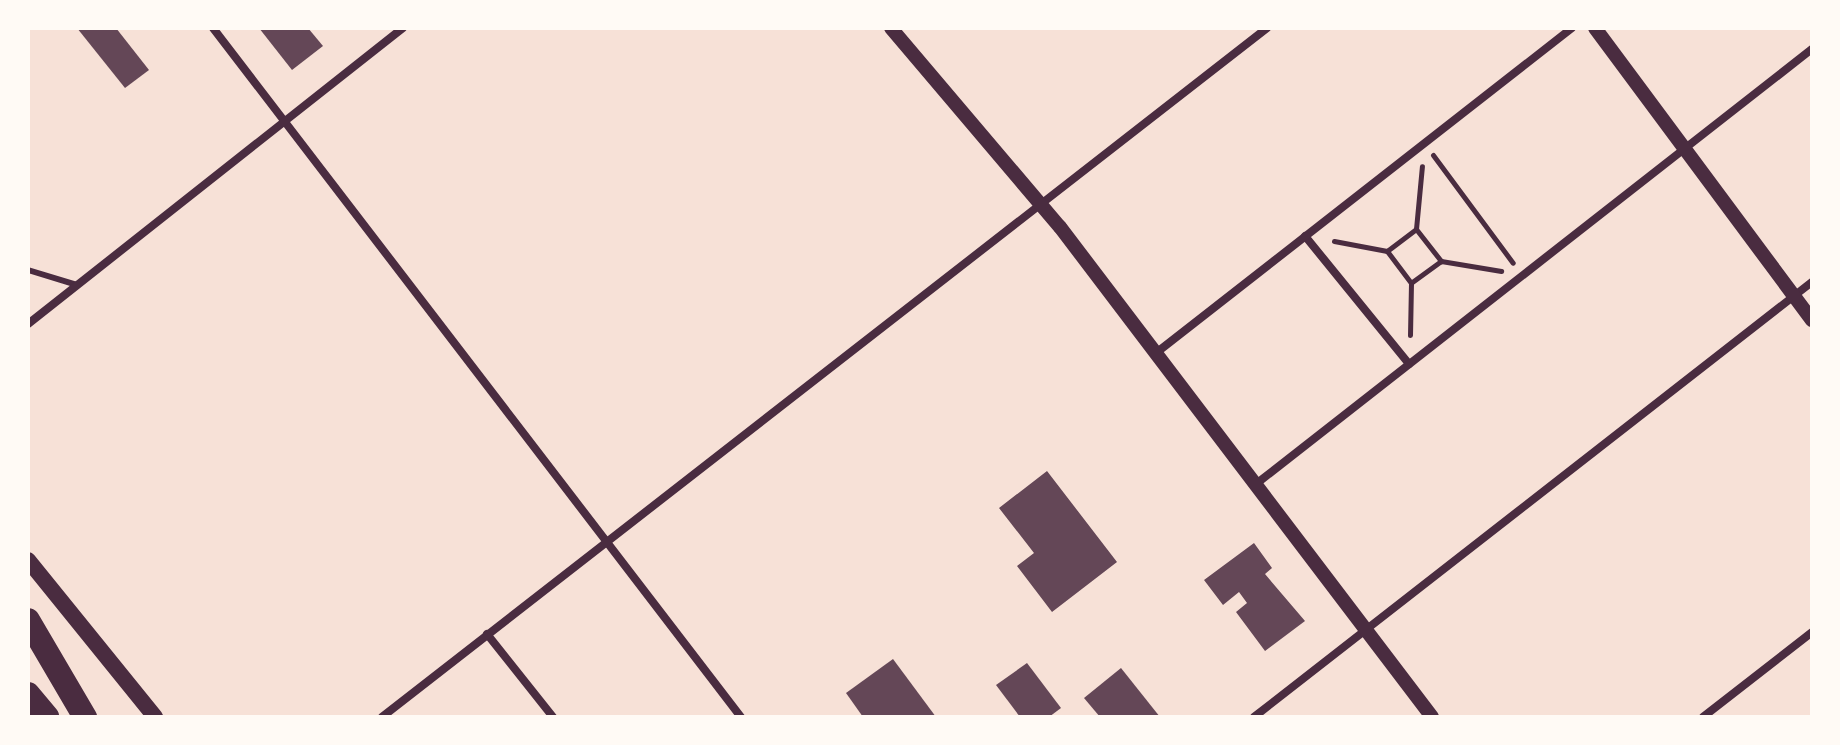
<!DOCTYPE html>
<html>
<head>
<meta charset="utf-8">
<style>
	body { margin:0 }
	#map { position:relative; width:1840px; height:745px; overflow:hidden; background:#f7e1d7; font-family:Lato,sans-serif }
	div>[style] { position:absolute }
	.building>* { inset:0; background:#644757 }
	.path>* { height:5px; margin:-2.5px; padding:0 2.5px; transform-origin:2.5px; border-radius:2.5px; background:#4a2c40 }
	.service>* { height:6px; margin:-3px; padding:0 3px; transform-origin:3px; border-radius:3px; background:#4a2c40 }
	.minor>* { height:8px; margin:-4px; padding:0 4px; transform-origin:4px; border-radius:4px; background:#4a2c40 }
	.tertiary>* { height:14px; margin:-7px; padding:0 7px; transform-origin:7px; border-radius:7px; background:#4a2c40 }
	.secondary>* { height:16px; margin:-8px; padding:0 8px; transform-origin:8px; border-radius:8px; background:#4a2c40 }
	.motorway>* { height:24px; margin:-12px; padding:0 12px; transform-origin:12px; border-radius:12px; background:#4a2c40 }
	span { translate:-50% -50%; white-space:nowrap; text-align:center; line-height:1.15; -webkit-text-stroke:7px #fffaf5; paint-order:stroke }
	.frame { position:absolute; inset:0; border:30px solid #fffaf5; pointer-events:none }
</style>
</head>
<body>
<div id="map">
	<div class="building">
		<i style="clip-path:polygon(77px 28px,116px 28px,149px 70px,125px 88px)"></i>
		<i style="clip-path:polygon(259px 28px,308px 28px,323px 46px,292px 70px)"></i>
		<i style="clip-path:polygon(1047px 471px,1117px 562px,1052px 612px,1017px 566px,1034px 553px,999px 508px)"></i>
		<i style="clip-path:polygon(1254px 543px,1272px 568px,1265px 574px,1305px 621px,1265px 651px,1236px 612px,1247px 603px,1239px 592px,1223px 605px,1204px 580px)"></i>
		<i style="clip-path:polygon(893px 659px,936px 717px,863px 717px,846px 693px)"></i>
		<i style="clip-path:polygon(1027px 663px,1061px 708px,1049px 717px,1020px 717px,996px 685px)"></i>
		<i style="clip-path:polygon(1121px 668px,1160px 717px,1100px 717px,1084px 698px)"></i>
	</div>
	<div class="path">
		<i style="left:1433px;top:155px;width:134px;rotate:53.5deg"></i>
		<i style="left:1416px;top:229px;width:63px;rotate:-84.6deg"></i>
		<i style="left:1334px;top:241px;width:54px;rotate:10.7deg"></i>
		<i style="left:1387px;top:251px;width:40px;rotate:53deg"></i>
		<i style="left:1411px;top:283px;width:52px;rotate:91.1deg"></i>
		<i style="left:1387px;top:251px;width:36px;rotate:-37deg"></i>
		<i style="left:1416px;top:229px;width:41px;rotate:52deg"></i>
		<i style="left:1441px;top:261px;width:37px;rotate:144deg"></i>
		<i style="left:1441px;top:261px;width:61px;rotate:9.5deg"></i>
	</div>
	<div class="service">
		<i style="left:28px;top:270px;width:51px;rotate:17deg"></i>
	</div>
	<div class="minor">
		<i style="left:213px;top:28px;width:868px;rotate:52.54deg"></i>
		<i style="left:1305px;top:236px;width:165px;rotate:50.9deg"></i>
		<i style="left:28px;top:324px;width:478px;rotate:-38.3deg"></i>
		<i style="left:1156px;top:353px;width:528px;rotate:-38deg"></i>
		<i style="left:1256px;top:484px;width:706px;rotate:-38.04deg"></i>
		<i style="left:487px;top:634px;width:106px;rotate:51.5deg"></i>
		<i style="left:382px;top:717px;width:1122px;rotate:-37.9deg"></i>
		<i style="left:1254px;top:717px;width:708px;rotate:-37.94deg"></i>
		<i style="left:1703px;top:717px;width:138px;rotate:-37.9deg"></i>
	</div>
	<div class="tertiary">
		<i style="left:891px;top:28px;width:261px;rotate:49.7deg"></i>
		<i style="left:1060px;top:227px;width:615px;rotate:52.79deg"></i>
		<i style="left:1595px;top:28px;width:364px;rotate:53.4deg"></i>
	</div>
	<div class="secondary">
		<i style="left:28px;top:560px;width:202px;rotate:51deg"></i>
	</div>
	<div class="motorway">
		<i style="left:28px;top:620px;width:113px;rotate:59.6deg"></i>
		<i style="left:28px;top:694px;width:30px;rotate:50deg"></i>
	</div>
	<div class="frame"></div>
</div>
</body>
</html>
